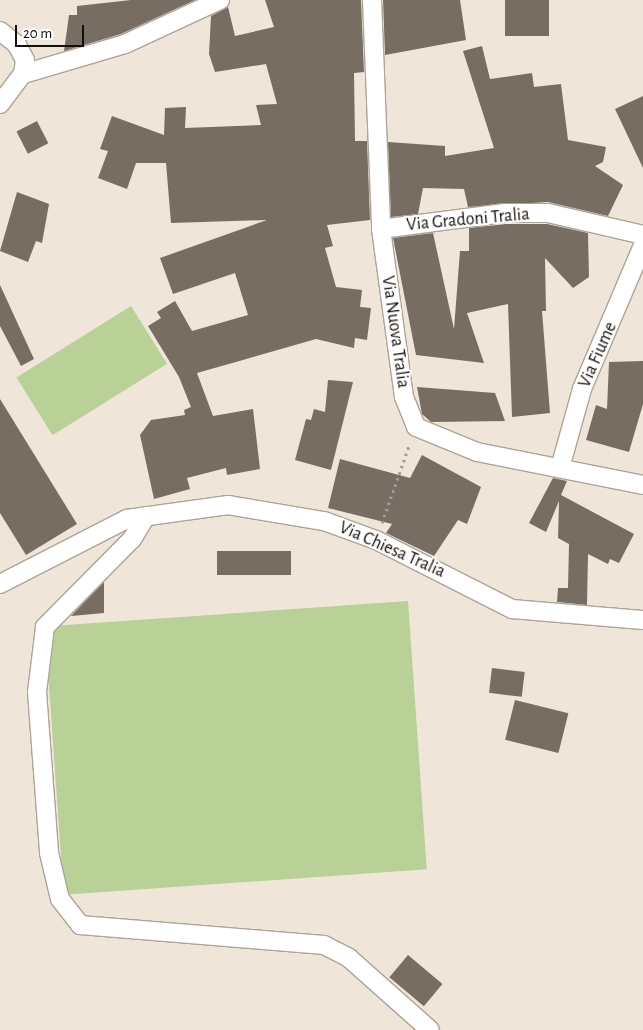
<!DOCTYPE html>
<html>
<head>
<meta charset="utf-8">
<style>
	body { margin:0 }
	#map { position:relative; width:643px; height:1030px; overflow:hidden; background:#f0e5d9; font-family:"Alegreya Sans",sans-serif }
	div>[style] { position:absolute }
	.green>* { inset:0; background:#b9d097; transform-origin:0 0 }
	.building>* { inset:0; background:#776d63; transform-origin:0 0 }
	.path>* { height:3px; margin-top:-1.5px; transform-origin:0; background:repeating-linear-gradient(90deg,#a39a92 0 2.5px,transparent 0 6.5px) }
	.roads { filter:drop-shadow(1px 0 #aea398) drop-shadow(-1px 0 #aea398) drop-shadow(0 1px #aea398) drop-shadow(0 -1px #aea398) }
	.minor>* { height:18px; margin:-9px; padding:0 9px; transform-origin:9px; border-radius:9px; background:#fff }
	span { translate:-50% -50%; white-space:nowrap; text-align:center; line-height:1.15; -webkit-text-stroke:4px #fff; paint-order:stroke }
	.street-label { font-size:18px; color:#120e0b }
	.scale { position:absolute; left:15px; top:25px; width:69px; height:22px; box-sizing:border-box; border:2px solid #120e0b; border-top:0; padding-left:6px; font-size:15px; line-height:18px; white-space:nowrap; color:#120e0b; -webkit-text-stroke:4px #fff; paint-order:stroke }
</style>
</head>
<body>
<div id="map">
	<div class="green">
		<i style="left:131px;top:306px;width:68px;height:135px;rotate:58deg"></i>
		<i style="left:408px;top:601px;width:269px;height:364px;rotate:86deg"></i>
	</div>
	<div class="building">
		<i style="clip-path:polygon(131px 0,195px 0,121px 34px,64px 51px,69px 15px,77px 15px,77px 6px)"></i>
		<i style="clip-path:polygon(265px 0,361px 0,364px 72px,354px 73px,355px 141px,367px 141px,370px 220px,327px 225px,333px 246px,325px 248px,336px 287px,362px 290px,360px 307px,371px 308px,367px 340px,355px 338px,354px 348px,316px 339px,197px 373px,213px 416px,253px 409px,260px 469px,227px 475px,226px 468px,187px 478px,190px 489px,154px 499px,140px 435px,151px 420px,185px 415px,184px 410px,191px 407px,179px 377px,148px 326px,161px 318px,157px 312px,175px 301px,192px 331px,248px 315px,235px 273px,173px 294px,160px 258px,267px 220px,171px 223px,166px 163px,136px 163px,127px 189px,98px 178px,108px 151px,100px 149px,112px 116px,164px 135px,165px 108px,186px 107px,185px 128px,261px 125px,256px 105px,277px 104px,266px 64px,215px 72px,209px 54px,211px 16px,228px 7px,235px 36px,274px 27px)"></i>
		<i style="clip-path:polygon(383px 0,460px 0,466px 40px,385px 55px)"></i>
		<i style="left:505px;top:0;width:44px;height:36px"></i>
		<i style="clip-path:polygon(482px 46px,490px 79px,532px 73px,534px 87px,561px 84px,568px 140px,606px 147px,603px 162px,595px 166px,623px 185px,608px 216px,548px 202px,468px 207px,464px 189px,423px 188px,418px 214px,391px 217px,388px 142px,445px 146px,445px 156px,494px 148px,463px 51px)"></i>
		<i style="clip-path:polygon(643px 96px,643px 168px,615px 109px)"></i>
		<i style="left:37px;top:121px;width:25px;height:23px;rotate:63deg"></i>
		<i style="clip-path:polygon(17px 192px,49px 204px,42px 243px,36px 241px,28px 262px,0 251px)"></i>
		<i style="clip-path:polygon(506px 224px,547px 224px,588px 233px,589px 277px,573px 288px,545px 258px,546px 311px,542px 311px,550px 413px,512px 417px,508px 304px,467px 313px,484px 363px,416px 355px,393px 238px,433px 233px,454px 329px,460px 251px,469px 251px,469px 228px)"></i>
		<i style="clip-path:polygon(0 285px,34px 359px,21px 366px,0 326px)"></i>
		<i style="clip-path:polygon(643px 361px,643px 404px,629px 452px,586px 440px,596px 405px,607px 409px,609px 362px)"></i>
		<i style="clip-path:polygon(328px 380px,353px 382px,331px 470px,295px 460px,306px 419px,311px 420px,314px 409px,325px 412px)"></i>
		<i style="clip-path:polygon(417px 387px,495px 393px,505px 421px,431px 422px,422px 414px)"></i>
		<i style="clip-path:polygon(0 399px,77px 524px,26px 555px,0 513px)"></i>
		<i style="clip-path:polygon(422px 455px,481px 487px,467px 524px,458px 520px,434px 556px,386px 533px,392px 524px,328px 508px,340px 459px,410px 478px)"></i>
		<i style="clip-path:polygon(553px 478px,567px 481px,561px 495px,634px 534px,619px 563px,610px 559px,608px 564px,588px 554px,587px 605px,557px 602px,558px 588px,568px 588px,569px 544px,558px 538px,559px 501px,546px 532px,529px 523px)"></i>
		<i style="left:291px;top:551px;width:24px;height:74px;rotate:90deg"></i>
		<i style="clip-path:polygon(104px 582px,104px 613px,71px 616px)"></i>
		<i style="left:492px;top:668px;width:33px;height:25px;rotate:7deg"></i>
		<i style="left:515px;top:700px;width:55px;height:41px;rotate:14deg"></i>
		<i style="left:408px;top:955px;width:45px;height:29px;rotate:40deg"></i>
	</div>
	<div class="path">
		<i style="left:382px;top:523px;width:82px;rotate:-70.7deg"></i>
	</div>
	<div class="roads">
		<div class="minor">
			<i style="left:372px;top:0;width:229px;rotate:87.7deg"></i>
			<i style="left:381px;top:229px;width:170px;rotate:82.2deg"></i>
			<i style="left:404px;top:397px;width:32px;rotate:68deg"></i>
			<i style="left:416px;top:427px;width:66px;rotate:22.3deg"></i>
			<i style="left:477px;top:452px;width:169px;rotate:11.2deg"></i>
			<i style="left:0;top:31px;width:22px;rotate:39deg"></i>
			<i style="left:17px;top:45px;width:17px;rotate:62deg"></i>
			<i style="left:25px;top:60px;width:14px;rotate:98deg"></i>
			<i style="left:23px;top:74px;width:106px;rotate:-16.4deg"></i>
			<i style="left:125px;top:44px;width:105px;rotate:-24.9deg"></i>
			<i style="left:0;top:104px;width:38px;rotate:-53deg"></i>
			<i style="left:381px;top:229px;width:125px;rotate:-7.4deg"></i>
			<i style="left:505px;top:213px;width:43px"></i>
			<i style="left:548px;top:213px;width:98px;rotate:13deg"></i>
			<i style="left:560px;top:468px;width:82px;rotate:-74.4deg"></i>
			<i style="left:582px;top:389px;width:156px;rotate:-67deg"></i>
			<i style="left:146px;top:516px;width:27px;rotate:121deg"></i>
			<i style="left:132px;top:539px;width:124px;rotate:134.7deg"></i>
			<i style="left:45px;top:627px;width:65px;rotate:97deg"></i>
			<i style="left:37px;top:692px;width:161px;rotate:85.7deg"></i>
			<i style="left:49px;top:853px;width:47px;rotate:76.6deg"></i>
			<i style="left:60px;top:899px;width:33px;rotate:52deg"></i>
			<i style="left:80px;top:925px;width:245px;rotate:4.7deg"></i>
			<i style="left:324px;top:945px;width:28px;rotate:27deg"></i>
			<i style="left:349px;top:958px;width:108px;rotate:41.6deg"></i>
			<i style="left:0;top:584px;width:143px;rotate:-27.1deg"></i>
			<i style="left:127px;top:519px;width:102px;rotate:-7.9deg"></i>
			<i style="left:228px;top:505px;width:97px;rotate:9.5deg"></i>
			<i style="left:324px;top:521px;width:55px;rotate:20.1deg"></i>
			<i style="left:376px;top:540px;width:153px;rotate:26.9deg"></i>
			<i style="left:512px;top:609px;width:131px;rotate:4.8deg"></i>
		</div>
	</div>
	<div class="street-label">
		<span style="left:468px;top:220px;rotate:-5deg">Via Gradoni Tralia</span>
		<span style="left:395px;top:332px;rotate:82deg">Via Nuova Tralia</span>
		<span style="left:598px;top:355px;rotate:-66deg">Via Fiume</span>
		<span style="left:392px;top:550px;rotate:24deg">Via Chiesa Tralia</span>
	</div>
	<div class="scale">20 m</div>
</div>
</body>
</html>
